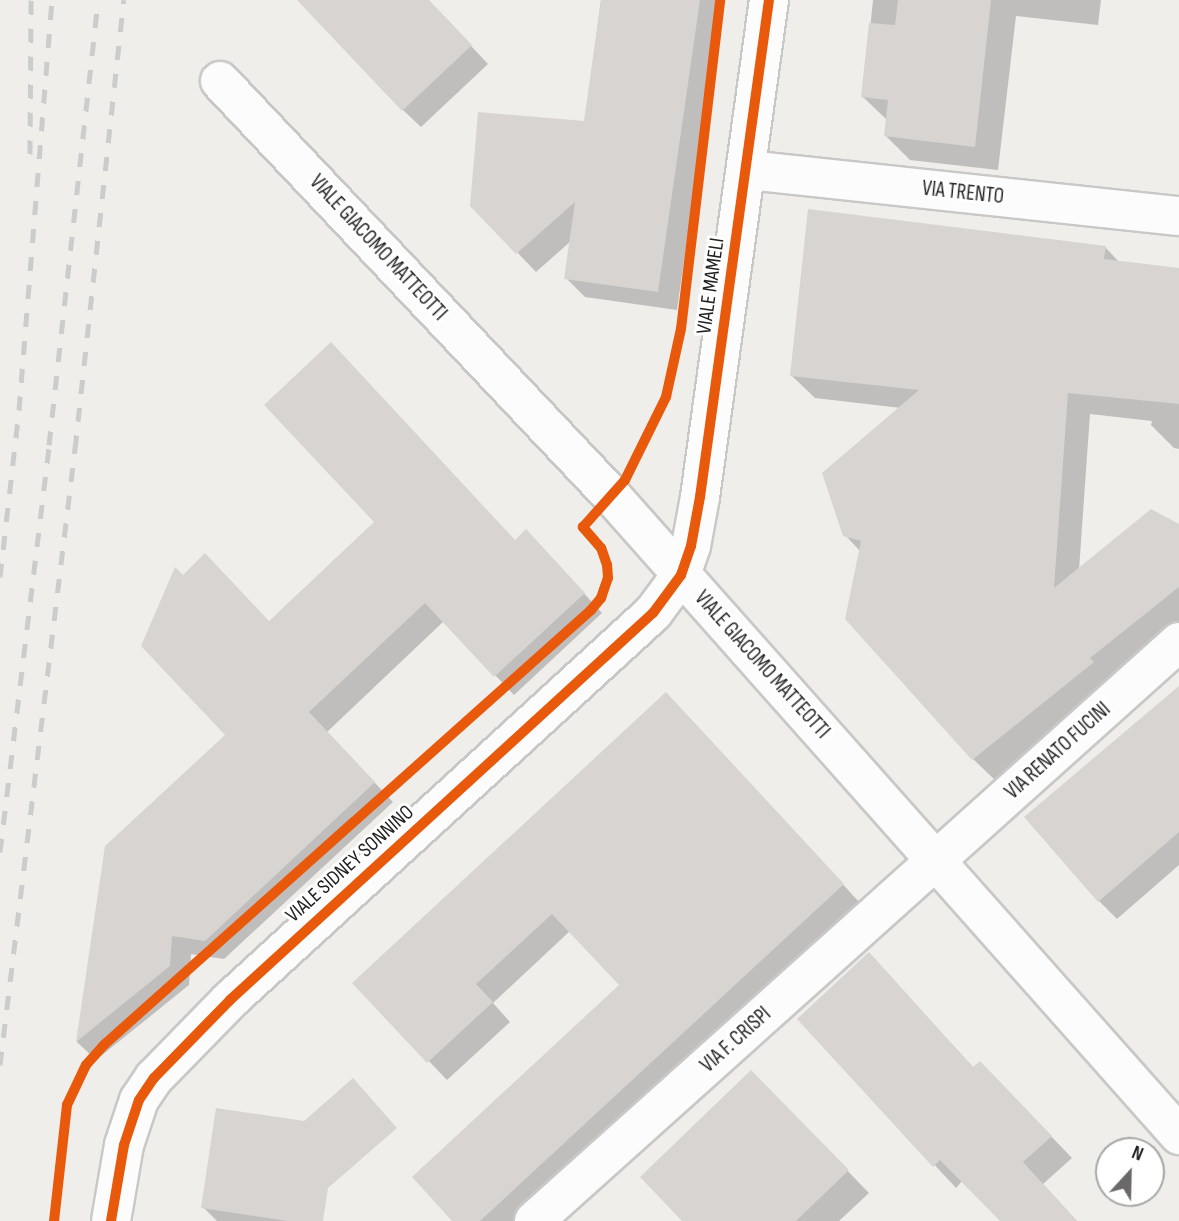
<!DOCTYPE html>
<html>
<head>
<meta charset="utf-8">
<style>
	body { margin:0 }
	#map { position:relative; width:1179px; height:1221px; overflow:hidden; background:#f0eeeb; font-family:"Sofia Sans Condensed",sans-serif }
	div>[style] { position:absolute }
	.shadow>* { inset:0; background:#0003 }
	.building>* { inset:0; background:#d7d4d2 }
	.roads { filter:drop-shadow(2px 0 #c9c8c7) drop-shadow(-2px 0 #c9c8c7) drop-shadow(0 2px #c9c8c7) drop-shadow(0 -2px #c9c8c7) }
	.minor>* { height:38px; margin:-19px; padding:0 19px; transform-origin:19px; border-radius:19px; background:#fdfcfc }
	.tertiary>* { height:38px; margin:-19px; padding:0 19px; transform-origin:19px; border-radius:19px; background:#fdfcfc }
	.rail>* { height:5px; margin-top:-2.5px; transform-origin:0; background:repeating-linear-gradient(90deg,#ccc 0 14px,transparent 0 28px) }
	.cycleway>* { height:10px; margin:-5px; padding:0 5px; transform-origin:5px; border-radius:5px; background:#e8590c }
	span { translate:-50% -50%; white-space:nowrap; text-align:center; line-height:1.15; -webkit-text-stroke:6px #fff; paint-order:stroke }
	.street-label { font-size:21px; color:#222 }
	.north { position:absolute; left:1095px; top:1137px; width:70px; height:70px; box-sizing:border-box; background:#fff; border:2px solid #a7a7a7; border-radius:50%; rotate:22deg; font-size:19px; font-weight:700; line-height:28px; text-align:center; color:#222 }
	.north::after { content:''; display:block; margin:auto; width:24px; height:32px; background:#6a6968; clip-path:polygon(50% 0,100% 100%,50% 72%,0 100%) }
</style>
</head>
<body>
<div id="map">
	<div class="shadow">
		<i style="clip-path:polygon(317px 0,428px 0,488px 64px,421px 127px,403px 110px)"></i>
		<i style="clip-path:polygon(601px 0,721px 0,677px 310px,585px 297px,566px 278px,571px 241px,536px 272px,472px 205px,585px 122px)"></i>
		<i style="clip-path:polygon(873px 0,1101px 0,1098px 25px,1016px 16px,998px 170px,910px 160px,886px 136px,888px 121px,863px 97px)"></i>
		<i style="clip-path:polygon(1105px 247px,1120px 263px,1179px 269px,1179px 449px,1174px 448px,1151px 425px,1152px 421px,1090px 414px,1079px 570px,1179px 526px,1179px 628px,996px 781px,973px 759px,860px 551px,845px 535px,901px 408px,815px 398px,792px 376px)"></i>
		<i style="clip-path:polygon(515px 541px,545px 551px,602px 613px,514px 695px,444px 621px,327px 732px,393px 802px,224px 959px,191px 954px,189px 985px,96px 1060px,77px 1042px,106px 846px,228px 735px,183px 577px,270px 623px)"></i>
		<i style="clip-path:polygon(1179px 689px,1179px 865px,1117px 919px,1099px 901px)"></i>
		<i style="clip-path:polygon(684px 713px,861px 904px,518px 1221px,454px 1221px,621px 985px,570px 931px,493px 1003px,510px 1022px,447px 1080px,354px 983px)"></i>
		<i style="clip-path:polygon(869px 955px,974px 1068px,1001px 1084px,1072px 1158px,1043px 1184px,1077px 1221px,1002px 1221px,963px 1180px,956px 1188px,799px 1019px)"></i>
		<i style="clip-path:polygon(773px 1094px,869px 1193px,839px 1221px,684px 1221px)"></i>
		<i style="clip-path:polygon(203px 1207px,313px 1221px,217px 1221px)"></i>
	</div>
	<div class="building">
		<i style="clip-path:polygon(297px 0,429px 0,472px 45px,402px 111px)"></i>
		<i style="clip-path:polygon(601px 0,700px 0,658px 292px,564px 279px,575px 202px,516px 254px,470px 206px,478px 112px,584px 121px)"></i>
		<i style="clip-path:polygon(898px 0,991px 0,975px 147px,884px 136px,888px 100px,861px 97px,869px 23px,895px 25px)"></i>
		<i style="clip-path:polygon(808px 209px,1106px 246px,1104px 259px,1179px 268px,1179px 404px,1068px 393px,1054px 588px,1151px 509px,1179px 524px,1179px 587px,1090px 658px,1094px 662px,972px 760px,845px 619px,861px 541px,843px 536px,822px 473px,919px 390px,790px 376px)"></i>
		<i style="clip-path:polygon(331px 342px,515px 540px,526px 529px,585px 593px,494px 677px,425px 603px,309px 712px,375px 782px,205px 941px,172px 936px,170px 966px,76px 1042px,105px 846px,225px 735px,141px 646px,175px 567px,183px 575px,205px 553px,269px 621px,374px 522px,264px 405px)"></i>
		<i style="clip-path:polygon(1179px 686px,1179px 832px,1098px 902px,1024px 817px)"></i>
		<i style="clip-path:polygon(666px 692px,844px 884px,480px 1221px,452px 1221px,412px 1177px,619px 985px,552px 914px,476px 984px,493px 1002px,427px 1063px,352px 983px)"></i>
		<i style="clip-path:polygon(869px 952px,973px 1067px,980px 1061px,1052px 1136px,1023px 1162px,1077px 1221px,1000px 1221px,940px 1160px,933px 1167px,797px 1019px)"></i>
		<i style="clip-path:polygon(751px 1070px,849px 1170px,796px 1221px,682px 1221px,640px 1177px)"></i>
		<i style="clip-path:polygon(353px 1078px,397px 1128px,328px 1188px,323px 1221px,287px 1221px,201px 1208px,216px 1108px,304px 1121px)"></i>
	</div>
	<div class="roads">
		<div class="minor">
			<i style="left:220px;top:81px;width:569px;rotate:46.64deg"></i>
			<i style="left:611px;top:495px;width:856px;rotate:48.41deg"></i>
			<i style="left:747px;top:170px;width:434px;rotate:6.1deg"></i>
			<i style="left:534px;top:1221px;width:867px;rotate:-41.91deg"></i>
		</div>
		<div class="tertiary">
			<i style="left:111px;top:1221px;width:77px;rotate:-80.3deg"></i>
			<i style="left:124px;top:1145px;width:47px;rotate:-71.6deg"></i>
			<i style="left:139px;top:1100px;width:27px;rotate:-56deg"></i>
			<i style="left:154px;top:1078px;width:109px;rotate:-45.7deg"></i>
			<i style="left:230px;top:1000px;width:573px;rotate:-42.46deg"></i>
			<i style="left:653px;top:613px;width:47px;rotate:-53.6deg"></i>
			<i style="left:681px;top:575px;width:31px;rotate:-71deg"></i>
			<i style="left:691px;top:546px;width:50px;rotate:-79.6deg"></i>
			<i style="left:700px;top:497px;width:502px;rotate:-82.1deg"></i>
		</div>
	</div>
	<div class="rail">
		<i style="left:30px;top:154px;width:154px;rotate:-89.6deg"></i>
		<i style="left:0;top:577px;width:168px;rotate:-83.5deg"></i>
		<i style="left:19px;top:410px;width:411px;rotate:-85.4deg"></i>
		<i style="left:0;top:852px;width:410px;rotate:-83.1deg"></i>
		<i style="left:49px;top:445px;width:448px;rotate:-83.7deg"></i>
		<i style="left:0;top:1065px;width:621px;rotate:-83.06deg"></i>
		<i style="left:75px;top:449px;width:452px;rotate:-83.8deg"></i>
	</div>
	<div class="cycleway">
		<i style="left:54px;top:1221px;width:117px;rotate:-83.6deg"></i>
		<i style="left:67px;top:1105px;width:44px;rotate:-64.6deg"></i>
		<i style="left:86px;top:1065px;width:28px;rotate:-48deg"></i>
		<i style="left:105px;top:1044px;width:652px;rotate:-41.76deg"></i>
		<i style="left:591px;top:610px;width:16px;rotate:-50deg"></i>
		<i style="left:601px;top:598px;width:21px;rotate:-71deg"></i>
		<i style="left:608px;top:578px;width:13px;rotate:-94deg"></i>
		<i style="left:607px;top:565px;width:18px;rotate:-109deg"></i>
		<i style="left:601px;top:548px;width:28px;rotate:-131deg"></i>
		<i style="left:583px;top:527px;width:63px;rotate:-48.2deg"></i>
		<i style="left:625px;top:480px;width:93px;rotate:-63.7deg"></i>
		<i style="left:666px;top:397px;width:70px;rotate:-77.6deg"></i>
		<i style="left:681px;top:329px;width:331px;rotate:-83.2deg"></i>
		<i style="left:111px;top:1221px;width:77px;rotate:-80.3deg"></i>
		<i style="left:124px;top:1145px;width:47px;rotate:-71.6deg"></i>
		<i style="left:139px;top:1100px;width:27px;rotate:-56deg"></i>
		<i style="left:154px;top:1078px;width:109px;rotate:-45.7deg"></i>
		<i style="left:230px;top:1000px;width:573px;rotate:-42.46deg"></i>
		<i style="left:653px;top:613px;width:47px;rotate:-53.6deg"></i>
		<i style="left:681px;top:575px;width:31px;rotate:-71deg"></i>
		<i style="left:691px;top:546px;width:50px;rotate:-79.6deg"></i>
		<i style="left:700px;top:497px;width:502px;rotate:-82.1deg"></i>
	</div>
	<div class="street-label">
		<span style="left:963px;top:193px;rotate:6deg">VIA TRENTO</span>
		<span style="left:378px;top:248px;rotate:47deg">VIALE GIACOMO MATTEOTTI</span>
		<span style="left:711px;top:286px;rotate:-82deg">VIALE MAMELI</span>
		<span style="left:762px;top:665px;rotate:48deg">VIALE GIACOMO MATTEOTTI</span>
		<span style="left:1058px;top:751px;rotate:-42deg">VIA RENATO FUCINI</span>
		<span style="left:350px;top:864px;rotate:-42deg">VIALE SIDNEY SONNINO</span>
		<span style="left:736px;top:1040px;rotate:-42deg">VIA F. CRISPI</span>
	</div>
	<div class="north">N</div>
</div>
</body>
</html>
